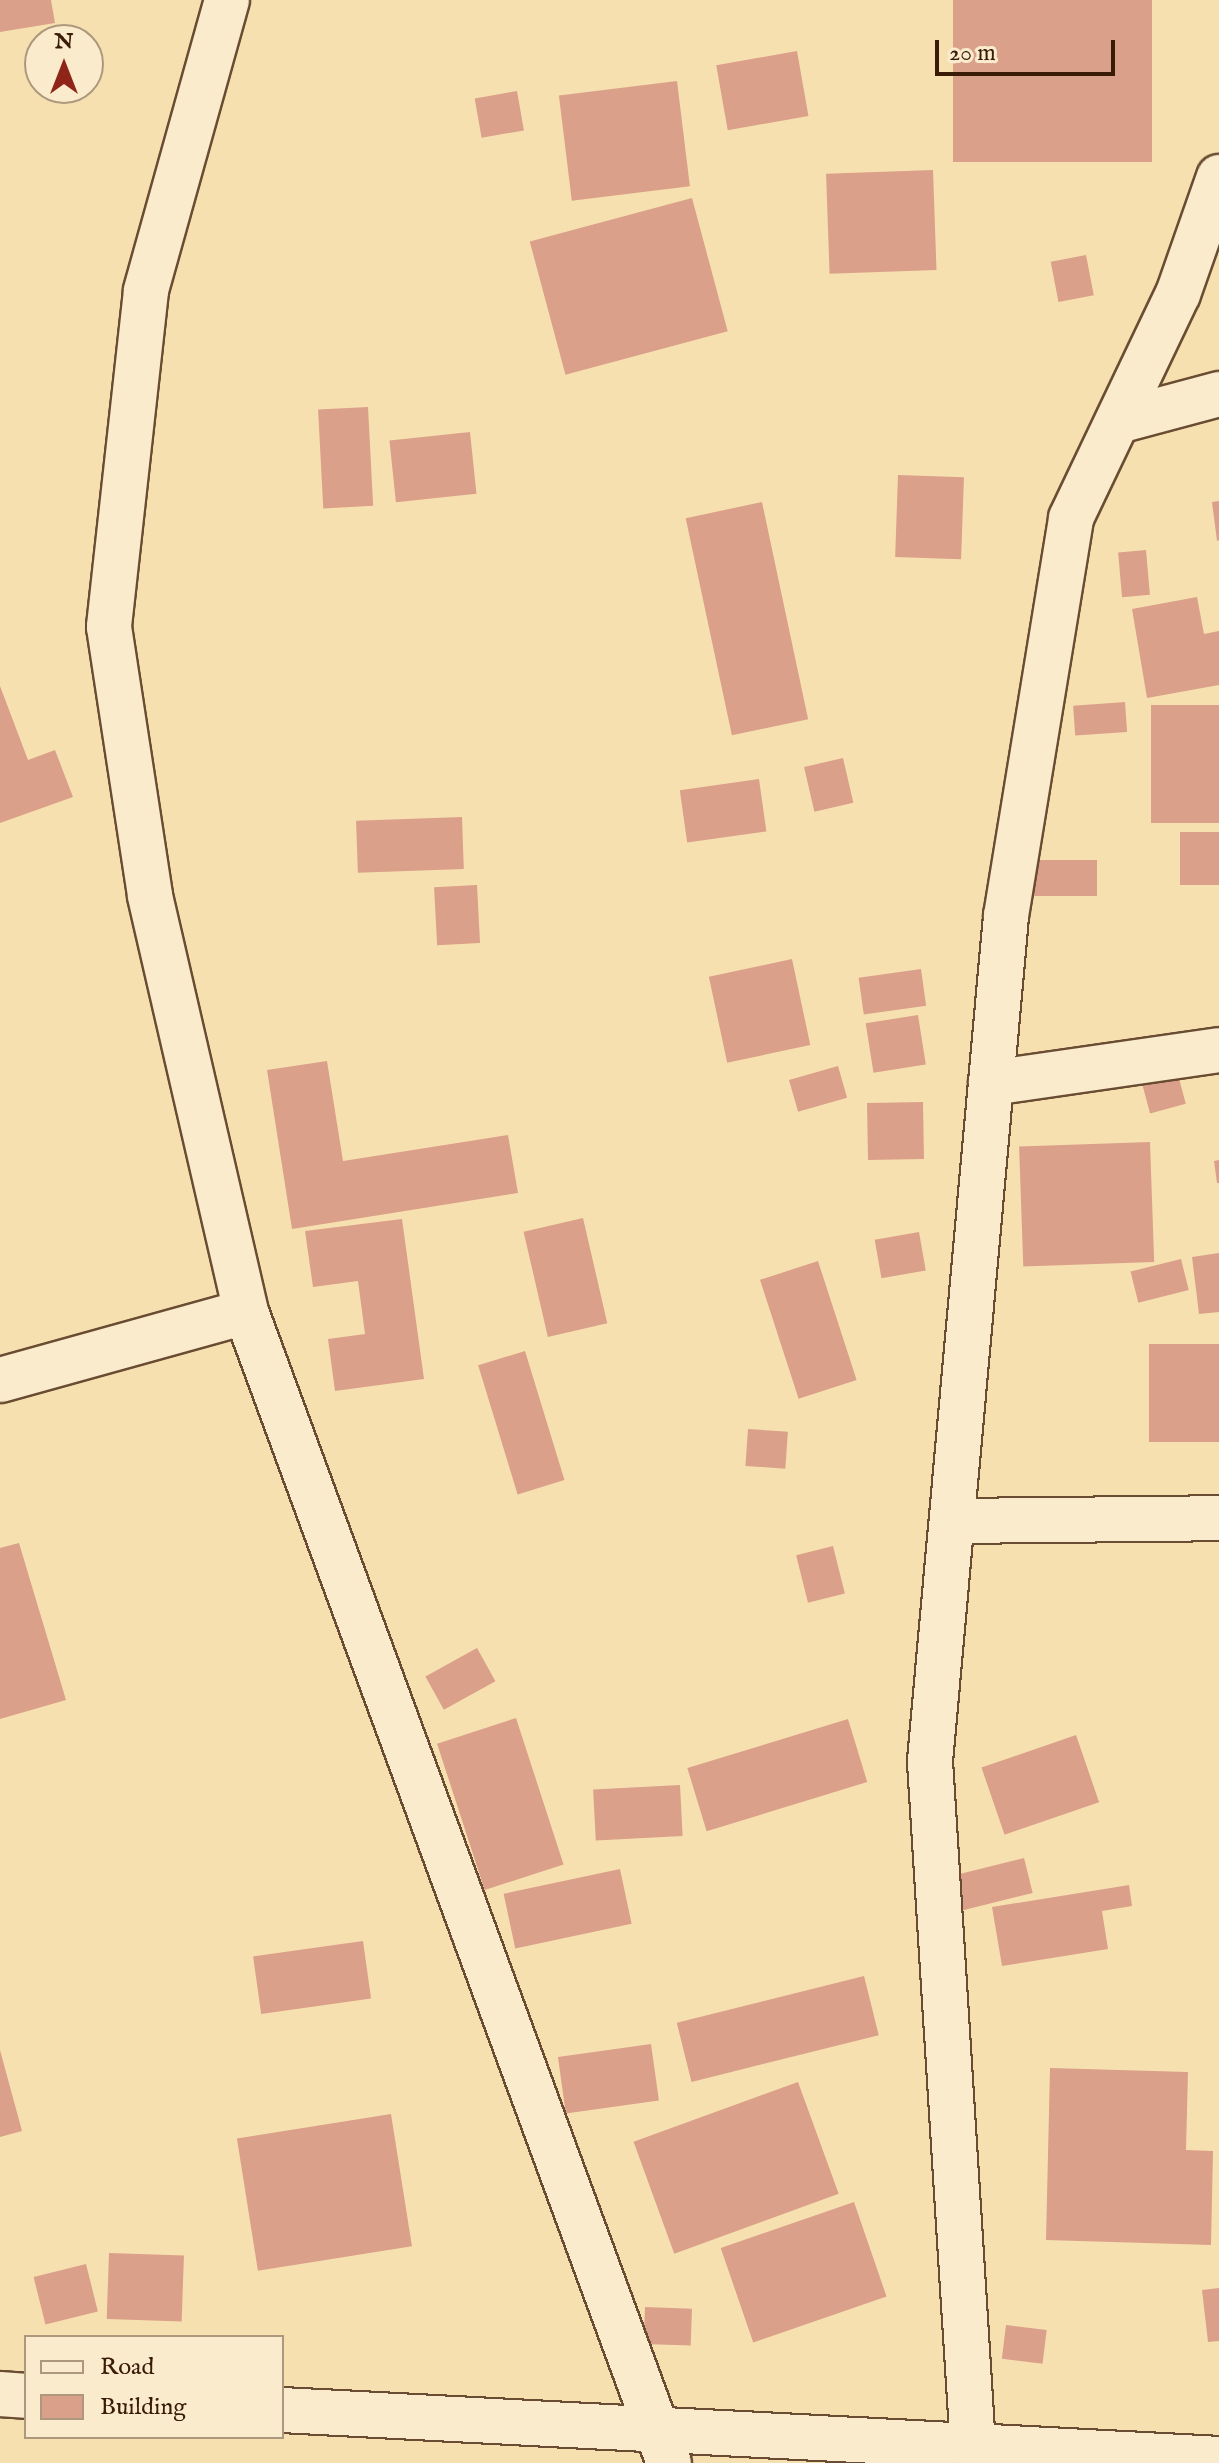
<!DOCTYPE html>
<html>
<head>
<meta charset="utf-8">
<style>
	body { margin:0 }
	#map { position:relative; width:1219px; height:2463px; overflow:hidden; background:#f7e0b0; font-family:"IM FELL English",serif }
	div>[style] { position:absolute }
	.building>* { inset:0; background:#dba08a; transform-origin:0 0 }
	.roads { filter:drop-shadow(2px 0 #694c32) drop-shadow(-2px 0 #694c32) drop-shadow(0 2px #694c32) drop-shadow(0 -2px #694c32) }
	.minor>* { height:44px; margin:-22px; padding:0 22px; transform-origin:22px; border-radius:22px; background:#faebcc }
	span { translate:-50% -50%; white-space:nowrap; text-align:center; line-height:1.15; -webkit-text-stroke:6px #faebcc; paint-order:stroke }
	.legend { position:absolute; left:24px; top:2335px; width:260px; height:104px; box-sizing:border-box; background:#faebcc; border:2px solid #ad987e; margin:0; padding:10px 14px; list-style:none; font-size:24px; color:#3a1b08 }
	.legend li { display:flex; align-items:center; gap:16px; height:40px }
	.legend b { width:40px; border:2px solid #ad987e }
	.north { position:absolute; left:24px; top:24px; width:80px; height:80px; box-sizing:border-box; background:#faebcc; border:2px solid #ad987e; border-radius:50%; rotate:0deg; font-size:22px; font-weight:700; line-height:32px; text-align:center; color:#3a1b08 }
	.north::after { content:''; display:block; margin:auto; width:28px; height:36px; background:#8f2418; clip-path:polygon(50% 0,100% 100%,50% 72%,0 100%) }
	.scale { position:absolute; left:935px; top:40px; width:180px; height:36px; box-sizing:border-box; border:4px solid #3a1b08; border-top:0; padding-left:10px; font-size:24px; line-height:28px; white-space:nowrap; color:#3a1b08; -webkit-text-stroke:6px #faebcc; paint-order:stroke }
</style>
</head>
<body>
<div id="map">
	<div class="building">
		<i style="clip-path:polygon(0 0,51px 0,55px 23px,0 32px)"></i>
		<i style="left:953px;top:0;width:199px;height:162px"></i>
		<i style="left:797px;top:51px;width:66px;height:82px;rotate:80deg"></i>
		<i style="left:677px;top:81px;width:106px;height:119px;rotate:83deg"></i>
		<i style="left:517px;top:91px;width:40px;height:43px;rotate:80deg"></i>
		<i style="left:933px;top:170px;width:100px;height:107px;rotate:88deg"></i>
		<i style="left:692px;top:198px;width:138px;height:168px;rotate:75deg"></i>
		<i style="left:1086px;top:255px;width:41px;height:36px;rotate:79deg"></i>
		<i style="left:368px;top:407px;width:99px;height:50px;rotate:87deg"></i>
		<i style="left:470px;top:432px;width:62px;height:81px;rotate:84deg"></i>
		<i style="left:898px;top:475px;width:66px;height:82px;rotate:2deg"></i>
		<i style="clip-path:polygon(1219px 501px,1219px 540px,1217px 541px,1212px 502px)"></i>
		<i style="left:762px;top:502px;width:222px;height:78px;rotate:78deg"></i>
		<i style="left:1146px;top:550px;width:45px;height:28px;rotate:85deg"></i>
		<i style="clip-path:polygon(1197px 597px,1204px 634px,1219px 631px,1219px 685px,1147px 698px,1132px 609px)"></i>
		<i style="clip-path:polygon(0 686px,28px 760px,55px 750px,73px 797px,0 823px)"></i>
		<i style="left:1125px;top:702px;width:30px;height:52px;rotate:86deg"></i>
		<i style="left:1219px;top:705px;width:118px;height:68px;rotate:90deg"></i>
		<i style="left:843px;top:758px;width:46px;height:40px;rotate:77deg"></i>
		<i style="left:759px;top:779px;width:53px;height:80px;rotate:82deg"></i>
		<i style="left:462px;top:817px;width:52px;height:106px;rotate:88deg"></i>
		<i style="left:1219px;top:832px;width:53px;height:39px;rotate:90deg"></i>
		<i style="left:1097px;top:860px;width:36px;height:74px;rotate:90deg"></i>
		<i style="left:477px;top:885px;width:58px;height:43px;rotate:87deg"></i>
		<i style="left:792px;top:959px;width:88px;height:85px;rotate:78deg"></i>
		<i style="left:921px;top:969px;width:37px;height:63px;rotate:82deg"></i>
		<i style="left:918px;top:1015px;width:50px;height:53px;rotate:81deg"></i>
		<i style="clip-path:polygon(327px 1061px,343px 1161px,508px 1135px,518px 1193px,292px 1229px,267px 1070px)"></i>
		<i style="left:838px;top:1066px;width:33px;height:51px;rotate:74deg"></i>
		<i style="left:1177px;top:1071px;width:34px;height:37px;rotate:75deg"></i>
		<i style="left:923px;top:1102px;width:57px;height:56px;rotate:89deg"></i>
		<i style="left:1150px;top:1142px;width:120px;height:131px;rotate:88deg"></i>
		<i style="clip-path:polygon(1219px 1160px,1219px 1183px,1217px 1183px,1214px 1161px)"></i>
		<i style="left:583px;top:1218px;width:108px;height:61px;rotate:77deg"></i>
		<i style="clip-path:polygon(402px 1219px,424px 1379px,335px 1391px,328px 1339px,365px 1334px,358px 1281px,313px 1287px,305px 1231px)"></i>
		<i style="left:919px;top:1232px;width:39px;height:45px;rotate:80deg"></i>
		<i style="clip-path:polygon(1219px 1253px,1219px 1312px,1199px 1314px,1192px 1257px)"></i>
		<i style="left:1181px;top:1259px;width:32px;height:52px;rotate:76deg"></i>
		<i style="left:818px;top:1261px;width:125px;height:61px;rotate:72deg"></i>
		<i style="left:1219px;top:1344px;width:98px;height:70px;rotate:90deg"></i>
		<i style="left:525px;top:1351px;width:135px;height:49px;rotate:73deg"></i>
		<i style="left:748px;top:1429px;width:40px;height:37px;rotate:4deg"></i>
		<i style="clip-path:polygon(19px 1543px,66px 1700px,0 1719px,0 1548px)"></i>
		<i style="left:833px;top:1546px;width:49px;height:38px;rotate:76deg"></i>
		<i style="left:477px;top:1648px;width:38px;height:59px;rotate:61deg"></i>
		<i style="left:516px;top:1718px;width:154px;height:83px;rotate:72deg"></i>
		<i style="left:848px;top:1719px;width:66px;height:168px;rotate:73deg"></i>
		<i style="left:1076px;top:1735px;width:71px;height:100px;rotate:71deg"></i>
		<i style="left:680px;top:1785px;width:51px;height:87px;rotate:87deg"></i>
		<i style="left:1024px;top:1858px;width:36px;height:83px;rotate:76deg"></i>
		<i style="left:620px;top:1869px;width:56px;height:119px;rotate:78deg"></i>
		<i style="clip-path:polygon(1129px 1885px,1132px 1906px,1102px 1911px,1108px 1949px,1002px 1966px,992px 1907px)"></i>
		<i style="left:363px;top:1941px;width:58px;height:111px;rotate:82deg"></i>
		<i style="left:864px;top:1976px;width:61px;height:193px;rotate:76deg"></i>
		<i style="left:651px;top:2044px;width:57px;height:94px;rotate:82deg"></i>
		<i style="clip-path:polygon(0 2050px,22px 2131px,0 2137px)"></i>
		<i style="clip-path:polygon(1050px 2068px,1188px 2072px,1186px 2150px,1213px 2151px,1211px 2245px,1046px 2240px)"></i>
		<i style="left:798px;top:2082px;width:119px;height:175px;rotate:70deg"></i>
		<i style="left:391px;top:2114px;width:134px;height:156px;rotate:81deg"></i>
		<i style="left:854px;top:2202px;width:100px;height:141px;rotate:71deg"></i>
		<i style="left:109px;top:2253px;width:75px;height:66px;rotate:2deg"></i>
		<i style="left:86px;top:2264px;width:49px;height:54px;rotate:76deg"></i>
		<i style="clip-path:polygon(1219px 2288px,1219px 2341px,1208px 2342px,1202px 2290px)"></i>
		<i style="left:645px;top:2307px;width:47px;height:37px;rotate:2deg"></i>
		<i style="left:1006px;top:2325px;width:41px;height:34px;rotate:7deg"></i>
	</div>
	<div class="roads">
		<div class="minor">
			<i style="left:227px;top:0;width:302px;rotate:105.6deg"></i>
			<i style="left:146px;top:291px;width:338px;rotate:96.3deg"></i>
			<i style="left:109px;top:627px;width:272px;rotate:81.3deg"></i>
			<i style="left:150px;top:896px;width:427px;rotate:77deg"></i>
			<i style="left:246px;top:1312px;width:1226px;rotate:69.82deg"></i>
			<i style="left:1118px;top:421px;width:105px;rotate:-15deg"></i>
			<i style="left:991px;top:1083px;width:230px;rotate:-8.2deg"></i>
			<i style="left:0;top:1380px;width:255px;rotate:-15.5deg"></i>
			<i style="left:953px;top:1521px;width:266px;rotate:-0.6deg"></i>
			<i style="left:0;top:2394px;width:26px;rotate:4deg"></i>
			<i style="left:282px;top:2410px;width:938px;rotate:2.99deg"></i>
			<i style="left:973px;top:2447px;width:687px;rotate:-93.59deg"></i>
			<i style="left:930px;top:1761px;width:848px;rotate:-84.86deg"></i>
			<i style="left:1006px;top:916px;width:403px;rotate:-80.7deg"></i>
			<i style="left:1071px;top:518px;width:248px;rotate:-64.5deg"></i>
			<i style="left:1178px;top:294px;width:124px;rotate:-70.7deg"></i>
		</div>
	</div>
	<ul class="legend">
	<li><b style="height:10px;background:#faebcc"></b>Road</li>
	<li><b style="height:22px;background:#dba08a"></b>Building</li>
	</ul>
	<div class="north">N</div>
	<div class="scale">20 m</div>
</div>
</body>
</html>
